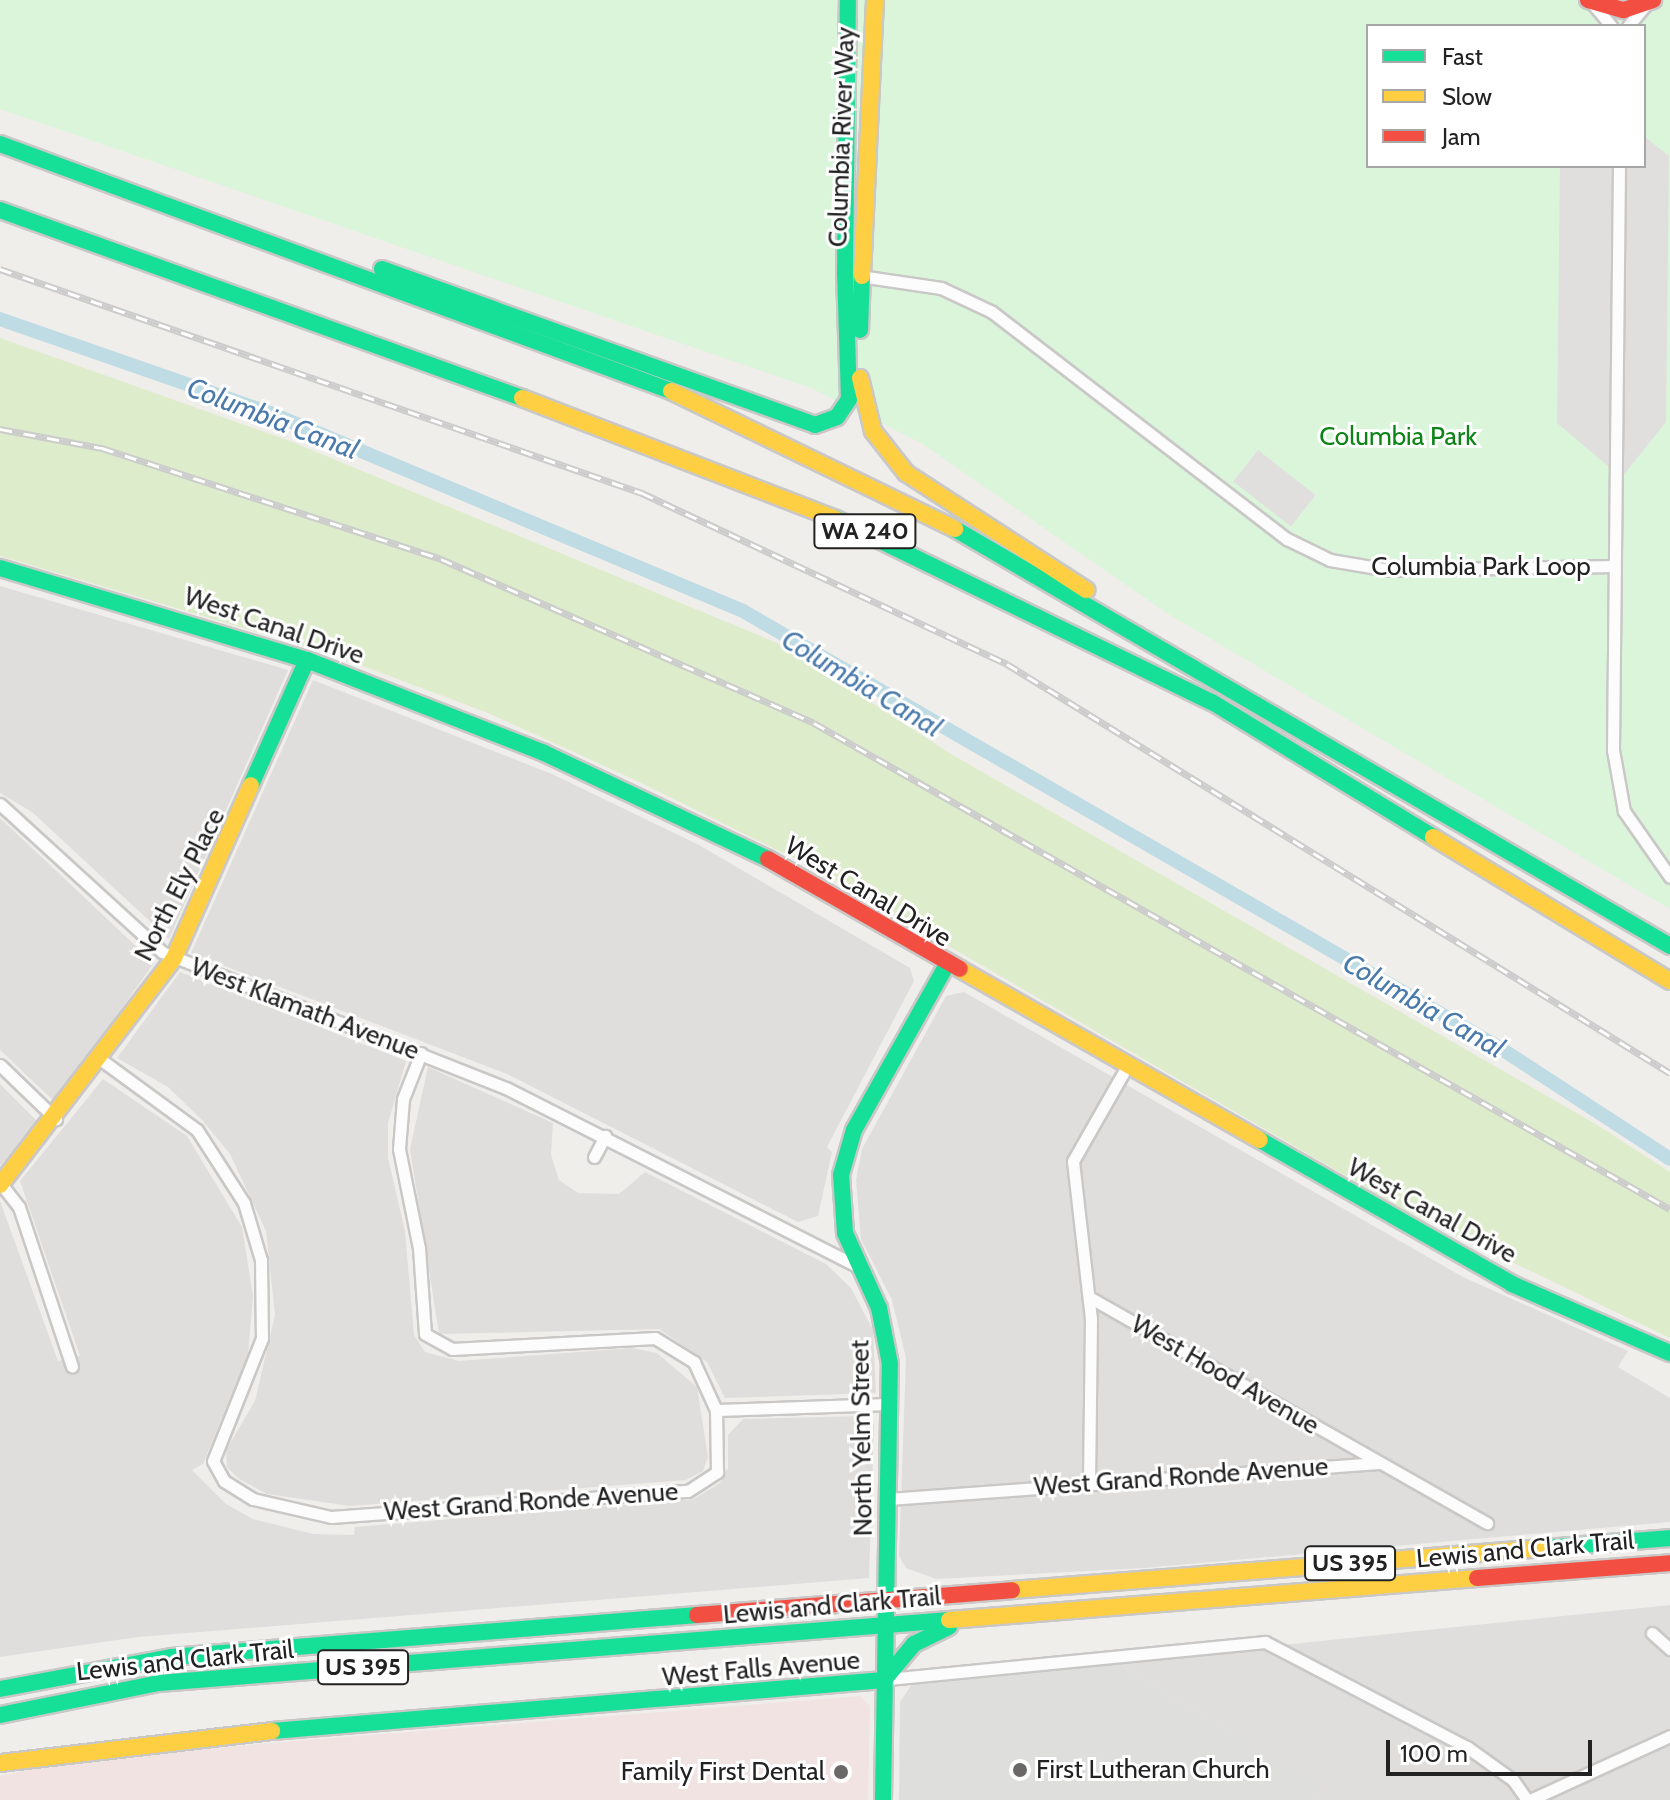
<!DOCTYPE html>
<html>
<head>
<meta charset="utf-8">
<style>
	body { margin:0 }
	#map { position:relative; width:1670px; height:1800px; overflow:hidden; background:#f0eeeb; font-family:Cabin,sans-serif }
	div>[style] { position:absolute }
	.residential>* { inset:0; background:#dfdedc }
	.commercial>* { inset:0; background:#f1e3e1 }
	.religious>* { inset:0; background:#dededc }
	.grass>* { inset:0; background:#ddeccb }
	.park>* { inset:0; background:#daf5da }
	.parking>* { inset:0; background:#e0dfde; transform-origin:0 0 }
	.canal>* { height:14px; margin:-7px; padding:0 7px; transform-origin:7px; border-radius:7px; background:#bfdbe3 }
	.roads { filter:drop-shadow(2px 0 #c9c8c7) drop-shadow(-2px 0 #c9c8c7) drop-shadow(0 2px #c9c8c7) drop-shadow(0 -2px #c9c8c7) }
	.street>* { height:11px; margin:-5.5px; padding:0 5.5px; transform-origin:5.5px; border-radius:5.5px; background:#fdfcfc }
	.fast>* { height:16px; margin:-8px; padding:0 8px; transform-origin:8px; border-radius:8px; background:#16e098 }
	.slow>* { height:16px; margin:-8px; padding:0 8px; transform-origin:8px; border-radius:8px; background:#ffcf43 }
	.jam>* { height:16px; margin:-8px; padding:0 8px; transform-origin:8px; border-radius:8px; background:#f24e42 }
	.rail>* { height:7px; margin-top:-3.5px; transform-origin:0; background:repeating-linear-gradient(90deg,#fff 0 12px,#ccc 0 24px); box-sizing:border-box; border-block:2px solid #ccc }
	.dots>* { width:22px; height:22px; translate:-50% -50%; box-sizing:border-box; border:4px solid #fff; border-radius:50% }
	span { translate:-50% -50%; white-space:nowrap; text-align:center; line-height:1.15; -webkit-text-stroke:6px #fff; paint-order:stroke }
	.shield-label span { padding:2px 6px; background:#fff; border:2px solid; border-radius:6px; -webkit-text-stroke-width:0 }
	.shield-label { font-size:24px; color:#222; font-weight:700 }
	.street-label { font-size:26px; color:#222 }
	.park-label { font-size:26px; color:#0c8416 }
	.poi-label { font-size:26px; color:#222 }
	.left { translate:0 -50%; text-align:left }
	.right { translate:-100% -50%; text-align:right }
	.water-label { font-size:28px; color:#4a7aab; font-style:italic }
	.legend { position:absolute; left:1366px; top:24px; width:280px; height:144px; box-sizing:border-box; background:#fff; border:2px solid #a7a7a7; margin:0; padding:10px 14px; list-style:none; font-size:24px; color:#222 }
	.legend li { display:flex; align-items:center; gap:16px; height:40px }
	.legend b { width:40px; border:2px solid #a7a7a7 }
	.scale { position:absolute; left:1386px; top:1740px; width:206px; height:36px; box-sizing:border-box; border:4px solid #222; border-top:0; padding-left:10px; font-size:24px; line-height:28px; white-space:nowrap; color:#222; -webkit-text-stroke:6px #fff; paint-order:stroke }
</style>
</head>
<body>
<div id="map">
	<div class="residential">
		<i style="clip-path:polygon(0 586px,288px 670px,169px 939px,32px 812px,0 793px)"></i>
		<i style="clip-path:polygon(313px 680px,552px 774px,699px 845px,910px 968px,914px 981px,827px 1147px,832px 1152px,818px 1216px,798px 1222px,507px 1074px,191px 953px)"></i>
		<i style="clip-path:polygon(0 818px,154px 963px,55px 1102px,0 1050px)"></i>
		<i style="clip-path:polygon(180px 972px,406px 1061px,388px 1123px,388px 1158px,405px 1231px,414px 1335px,425px 1352px,459px 1361px,632px 1348px,657px 1353px,697px 1387px,708px 1457px,703px 1471px,686px 1480px,350px 1506px,267px 1494px,239px 1479px,227px 1467px,226px 1450px,255px 1401px,275px 1315px,266px 1231px,230px 1154px,202px 1120px,168px 1087px,117px 1058px)"></i>
		<i style="clip-path:polygon(964px 992px,1463px 1277px,1628px 1351px,1618px 1367px,1670px 1398px,1670px 1522px,1144px 1568px,936px 1579px,906px 1568px,899px 1556px,906px 1358px,892px 1300px,861px 1239px,856px 1180px,862px 1149px,946px 996px)"></i>
		<i style="clip-path:polygon(428px 1067px,553px 1123px,551px 1155px,559px 1180px,578px 1193px,619px 1194px,645px 1172px,826px 1264px,851px 1288px,873px 1330px,876px 1393px,725px 1398px,707px 1362px,659px 1329px,439px 1334px,410px 1149px)"></i>
		<i style="clip-path:polygon(103px 1079px,187px 1136px,242px 1227px,253px 1296px,248px 1354px,203px 1464px,192px 1470px,226px 1504px,253px 1519px,313px 1534px,354px 1535px,355px 1527px,694px 1499px,720px 1483px,728px 1468px,728px 1435px,743px 1419px,863px 1416px,874px 1424px,869px 1578px,138px 1637px,0 1657px,0 1201px,58px 1361px,80px 1356px,20px 1181px)"></i>
		<i style="clip-path:polygon(0 1084px,39px 1123px,0 1166px)"></i>
		<i style="clip-path:polygon(1670px 1605px,1670px 1800px,1312px 1800px,1319px 1787px,1116px 1662px)"></i>
	</div>
	<div class="commercial">
		<i style="clip-path:polygon(860px 1696px,870px 1706px,868px 1800px,0 1800px,0 1776px,82px 1758px)"></i>
	</div>
	<div class="religious">
		<i style="clip-path:polygon(1116px 1662px,1320px 1787px,1312px 1800px,899px 1800px,900px 1702px,912px 1684px)"></i>
	</div>
	<div class="grass">
		<i style="clip-path:polygon(0 338px,290px 441px,787px 647px,951px 754px,1594px 1123px,1670px 1172px,1670px 1338px,1410px 1213px,810px 866px,635px 780px,488px 713px,331px 654px,0 556px)"></i>
	</div>
	<div class="park">
		<i style="clip-path:polygon(evenodd,0 0,1670px 0,1670px 909px,1168px 614px,921px 443px,811px 388px,0 109px,0 0,1368px 26px,1644px 26px,1644px 166px,1368px 166px,1368px 26px)"></i>
	</div>
	<div class="parking">
		<i style="clip-path:polygon(1644px 136px,1669px 156px,1666px 422px,1618px 482px,1621px 166px,1644px 166px)"></i>
		<i style="clip-path:polygon(1560px 166px,1618px 166px,1615px 472px,1557px 423px)"></i>
		<i style="left:1258px;top:450px;width:73px;height:40px;rotate:38deg"></i>
	</div>
	<div class="canal">
		<i style="left:0;top:319px;width:291px;rotate:19.2deg"></i>
		<i style="left:275px;top:415px;width:507px;rotate:22.72deg"></i>
		<i style="left:743px;top:611px;width:874px;rotate:30deg"></i>
		<i style="left:1500px;top:1048px;width:203px;rotate:33.1deg"></i>
	</div>
	<div class="roads">
		<div class="street">
			<i style="left:1592px;top:3px;width:30px;rotate:50deg"></i>
			<i style="left:1628px;top:26px;width:26px;rotate:-50deg"></i>
			<i style="left:1619px;top:166px;width:584px;rotate:90.59deg"></i>
			<i style="left:1613px;top:750px;width:62px;rotate:79.8deg"></i>
			<i style="left:1624px;top:811px;width:80px;rotate:55.1deg"></i>
			<i style="left:860px;top:276px;width:82px;rotate:8.4deg"></i>
			<i style="left:941px;top:288px;width:56px;rotate:25.2deg"></i>
			<i style="left:992px;top:312px;width:372px;rotate:37.6deg"></i>
			<i style="left:1287px;top:539px;width:48px;rotate:26deg"></i>
			<i style="left:1330px;top:560px;width:60px;rotate:9.6deg"></i>
			<i style="left:1389px;top:570px;width:225px;rotate:-1deg"></i>
			<i style="left:0;top:804px;width:219px;rotate:42.4deg"></i>
			<i style="left:162px;top:952px;width:370px;rotate:21.6deg"></i>
			<i style="left:506px;top:1088px;width:396px;rotate:26.9deg"></i>
			<i style="left:421px;top:1053px;width:49px;rotate:111.4deg"></i>
			<i style="left:403px;top:1099px;width:50px;rotate:94.6deg"></i>
			<i style="left:399px;top:1149px;width:101px;rotate:78.6deg"></i>
			<i style="left:419px;top:1248px;width:86px;rotate:86deg"></i>
			<i style="left:425px;top:1334px;width:31px;rotate:29deg"></i>
			<i style="left:452px;top:1349px;width:203px;rotate:-3.1deg"></i>
			<i style="left:655px;top:1338px;width:46px;rotate:31.6deg"></i>
			<i style="left:694px;top:1362px;width:53px;rotate:65.4deg"></i>
			<i style="left:100px;top:1059px;width:120px;rotate:36.2deg"></i>
			<i style="left:197px;top:1130px;width:87px;rotate:57.2deg"></i>
			<i style="left:244px;top:1203px;width:59px;rotate:73.4deg"></i>
			<i style="left:261px;top:1260px;width:78px;rotate:89.3deg"></i>
			<i style="left:262px;top:1338px;width:132px;rotate:111.7deg"></i>
			<i style="left:213px;top:1461px;width:23px;rotate:61deg"></i>
			<i style="left:224px;top:1481px;width:34px;rotate:32deg"></i>
			<i style="left:253px;top:1499px;width:80px;rotate:13deg"></i>
			<i style="left:331px;top:1517px;width:358px;rotate:-4.2deg"></i>
			<i style="left:688px;top:1491px;width:35px;rotate:-33deg"></i>
			<i style="left:717px;top:1472px;width:62px;rotate:-90.9deg"></i>
			<i style="left:716px;top:1410px;width:174px;rotate:-2deg"></i>
			<i style="left:0;top:1065px;width:78px;rotate:44deg"></i>
			<i style="left:594px;top:1157px;width:24px;rotate:-62deg"></i>
			<i style="left:1px;top:1184px;width:29px;rotate:52deg"></i>
			<i style="left:19px;top:1207px;width:168px;rotate:71.6deg"></i>
			<i style="left:1089px;top:1297px;width:458px;rotate:29.6deg"></i>
			<i style="left:1089px;top:1483px;width:164px;rotate:-89.3deg"></i>
			<i style="left:1091px;top:1319px;width:159px;rotate:-96.5deg"></i>
			<i style="left:1073px;top:1161px;width:107px;rotate:-60.3deg"></i>
			<i style="left:887px;top:1499px;width:494px;rotate:-4.2deg"></i>
			<i style="left:1652px;top:1633px;width:24px;rotate:42deg"></i>
			<i style="left:888px;top:1679px;width:379px;rotate:-5.6deg"></i>
			<i style="left:1265px;top:1642px;width:228px;rotate:27.5deg"></i>
			<i style="left:1467px;top:1747px;width:57px;rotate:35.7deg"></i>
			<i style="left:1513px;top:1780px;width:24px;rotate:55deg"></i>
			<i style="left:1530px;top:1800px;width:154px;rotate:-24.6deg"></i>
		</div>
		<div class="fast">
			<i style="left:0;top:144px;width:715px;rotate:20.21deg"></i>
			<i style="left:0;top:210px;width:555px;rotate:19.81deg"></i>
			<i style="left:382px;top:269px;width:460px;rotate:19.8deg"></i>
			<i style="left:815px;top:425px;width:23px;rotate:-20deg"></i>
			<i style="left:837px;top:417px;width:22px;rotate:-56deg"></i>
			<i style="left:849px;top:399px;width:124px;rotate:-91.8deg"></i>
			<i style="left:845px;top:275px;width:275px;rotate:-89.4deg"></i>
			<i style="left:860px;top:330px;width:54px;rotate:-87.9deg"></i>
			<i style="left:836px;top:519px;width:418px;rotate:26deg"></i>
			<i style="left:1212px;top:702px;width:259px;rotate:31.4deg"></i>
			<i style="left:955px;top:529px;width:828px;rotate:30.25deg"></i>
			<i style="left:0;top:568px;width:320px;rotate:16.7deg"></i>
			<i style="left:307px;top:660px;width:255px;rotate:21.4deg"></i>
			<i style="left:544px;top:753px;width:248px;rotate:25.3deg"></i>
			<i style="left:251px;top:785px;width:137px;rotate:-65.9deg"></i>
			<i style="left:1260px;top:1140px;width:290px;rotate:29.7deg"></i>
			<i style="left:1512px;top:1284px;width:172px;rotate:23.6deg"></i>
			<i style="left:1544px;top:1548px;width:126px;rotate:-4.5deg"></i>
			<i style="left:884px;top:1680px;width:47px;rotate:-50.2deg"></i>
			<i style="left:914px;top:1644px;width:39px;rotate:-26deg"></i>
			<i style="left:0;top:1689px;width:174px;rotate:-10.6deg"></i>
			<i style="left:171px;top:1657px;width:528px;rotate:-4.57deg"></i>
			<i style="left:0;top:1715px;width:162px;rotate:-11.4deg"></i>
			<i style="left:159px;top:1683px;width:793px;rotate:-4.56deg"></i>
			<i style="left:272px;top:1731px;width:614px;rotate:-4.76deg"></i>
			<i style="left:883px;top:1800px;width:436px;rotate:-89.1deg"></i>
			<i style="left:890px;top:1364px;width:57px;rotate:-101.1deg"></i>
			<i style="left:879px;top:1308px;width:82px;rotate:-114.4deg"></i>
			<i style="left:845px;top:1233px;width:58px;rotate:-93.9deg"></i>
			<i style="left:841px;top:1175px;width:47px;rotate:-73.9deg"></i>
			<i style="left:854px;top:1130px;width:188px;rotate:-60.7deg"></i>
		</div>
		<div class="slow">
			<i style="left:862px;top:276px;width:276px;rotate:-87.3deg"></i>
			<i style="left:860px;top:378px;width:55px;rotate:76.2deg"></i>
			<i style="left:873px;top:431px;width:53px;rotate:51.8deg"></i>
			<i style="left:906px;top:473px;width:215px;rotate:33deg"></i>
			<i style="left:671px;top:391px;width:316px;rotate:25.9deg"></i>
			<i style="left:522px;top:398px;width:337px;rotate:21.1deg"></i>
			<i style="left:1433px;top:837px;width:277px;rotate:31.3deg"></i>
			<i style="left:960px;top:969px;width:345px;rotate:29.7deg"></i>
			<i style="left:0;top:1185px;width:286px;rotate:-52.5deg"></i>
			<i style="left:174px;top:958px;width:189px;rotate:-66deg"></i>
			<i style="left:1012px;top:1590px;width:534px;rotate:-4.51deg"></i>
			<i style="left:949px;top:1620px;width:530px;rotate:-4.55deg"></i>
			<i style="left:0;top:1763px;width:274px;rotate:-6.7deg"></i>
		</div>
		<div class="jam">
			<i style="left:1588px;top:0;width:37px;rotate:16deg"></i>
			<i style="left:1624px;top:10px;width:31px;rotate:-19deg"></i>
			<i style="left:768px;top:859px;width:221px;rotate:29.8deg"></i>
			<i style="left:1477px;top:1578px;width:194px;rotate:-4.4deg"></i>
			<i style="left:697px;top:1615px;width:316px;rotate:-4.5deg"></i>
		</div>
	</div>
	<div class="rail">
		<i style="left:0;top:269px;width:680px;rotate:19.23deg"></i>
		<i style="left:642px;top:493px;width:403px;rotate:25.1deg"></i>
		<i style="left:1007px;top:664px;width:779px;rotate:31.67deg"></i>
		<i style="left:0;top:429px;width:104px;rotate:10.6deg"></i>
		<i style="left:102px;top:448px;width:357px;rotate:18.1deg"></i>
		<i style="left:441px;top:559px;width:407px;rotate:23.7deg"></i>
		<i style="left:814px;top:723px;width:984px;rotate:29.59deg"></i>
	</div>
	<div class="dots">
		<i style="left:1020px;top:1770px;background:#6a6968"></i>
		<i style="left:841px;top:1772px;background:#6a6968"></i>
	</div>
	<div class="shield-label">
		<span style="left:865px;top:531px">WA 240</span>
		<span style="left:1350px;top:1563px">US 395</span>
		<span style="left:363px;top:1667px">US 395</span>
	</div>
	<div class="street-label">
		<span style="left:842px;top:137px;rotate:-88deg">Columbia River Way</span>
		<span style="left:1481px;top:567px">Columbia Park Loop</span>
		<span style="left:274px;top:626px;rotate:19deg">West Canal Drive</span>
		<span style="left:180px;top:885px;rotate:-63deg">North Ely Place</span>
		<span style="left:868px;top:892px;rotate:31deg">West Canal Drive</span>
		<span style="left:305px;top:1009px;rotate:21deg">West Klamath Avenue</span>
		<span style="left:1432px;top:1211px;rotate:29deg">West Canal Drive</span>
		<span style="left:1225px;top:1375px;rotate:30deg">West Hood Avenue</span>
		<span style="left:862px;top:1438px;rotate:-91deg">North Yelm Street</span>
		<span style="left:1181px;top:1477px;rotate:-4deg">West Grand Ronde Avenue</span>
		<span style="left:531px;top:1502px;rotate:-4deg">West Grand Ronde Avenue</span>
		<span style="left:1525px;top:1550px;rotate:-5deg">Lewis and Clark Trail</span>
		<span style="left:832px;top:1606px;rotate:-5deg">Lewis and Clark Trail</span>
		<span style="left:185px;top:1661px;rotate:-6deg">Lewis and Clark Trail</span>
		<span style="left:761px;top:1669px;rotate:-5deg">West Falls Avenue</span>
	</div>
	<div class="park-label">
		<span style="left:1398px;top:437px">Columbia Park</span>
	</div>
	<div class="poi-label">
		<span class="left" style="left:1036px;top:1770px">First Lutheran Church</span>
		<span class="right" style="left:825px;top:1772px">Family First Dental</span>
	</div>
	<div class="water-label">
		<span style="left:273px;top:418px;rotate:21deg">Columbia Canal</span>
		<span style="left:862px;top:683px;rotate:31deg">Columbia Canal</span>
		<span style="left:1424px;top:1005px;rotate:30deg">Columbia Canal</span>
	</div>
	<ul class="legend">
	<li><b style="height:10px;background:#16e098"></b>Fast</li>
	<li><b style="height:10px;background:#ffcf43"></b>Slow</li>
	<li><b style="height:10px;background:#f24e42"></b>Jam</li>
	</ul>
	<div class="scale">100 m</div>
</div>
</body>
</html>
